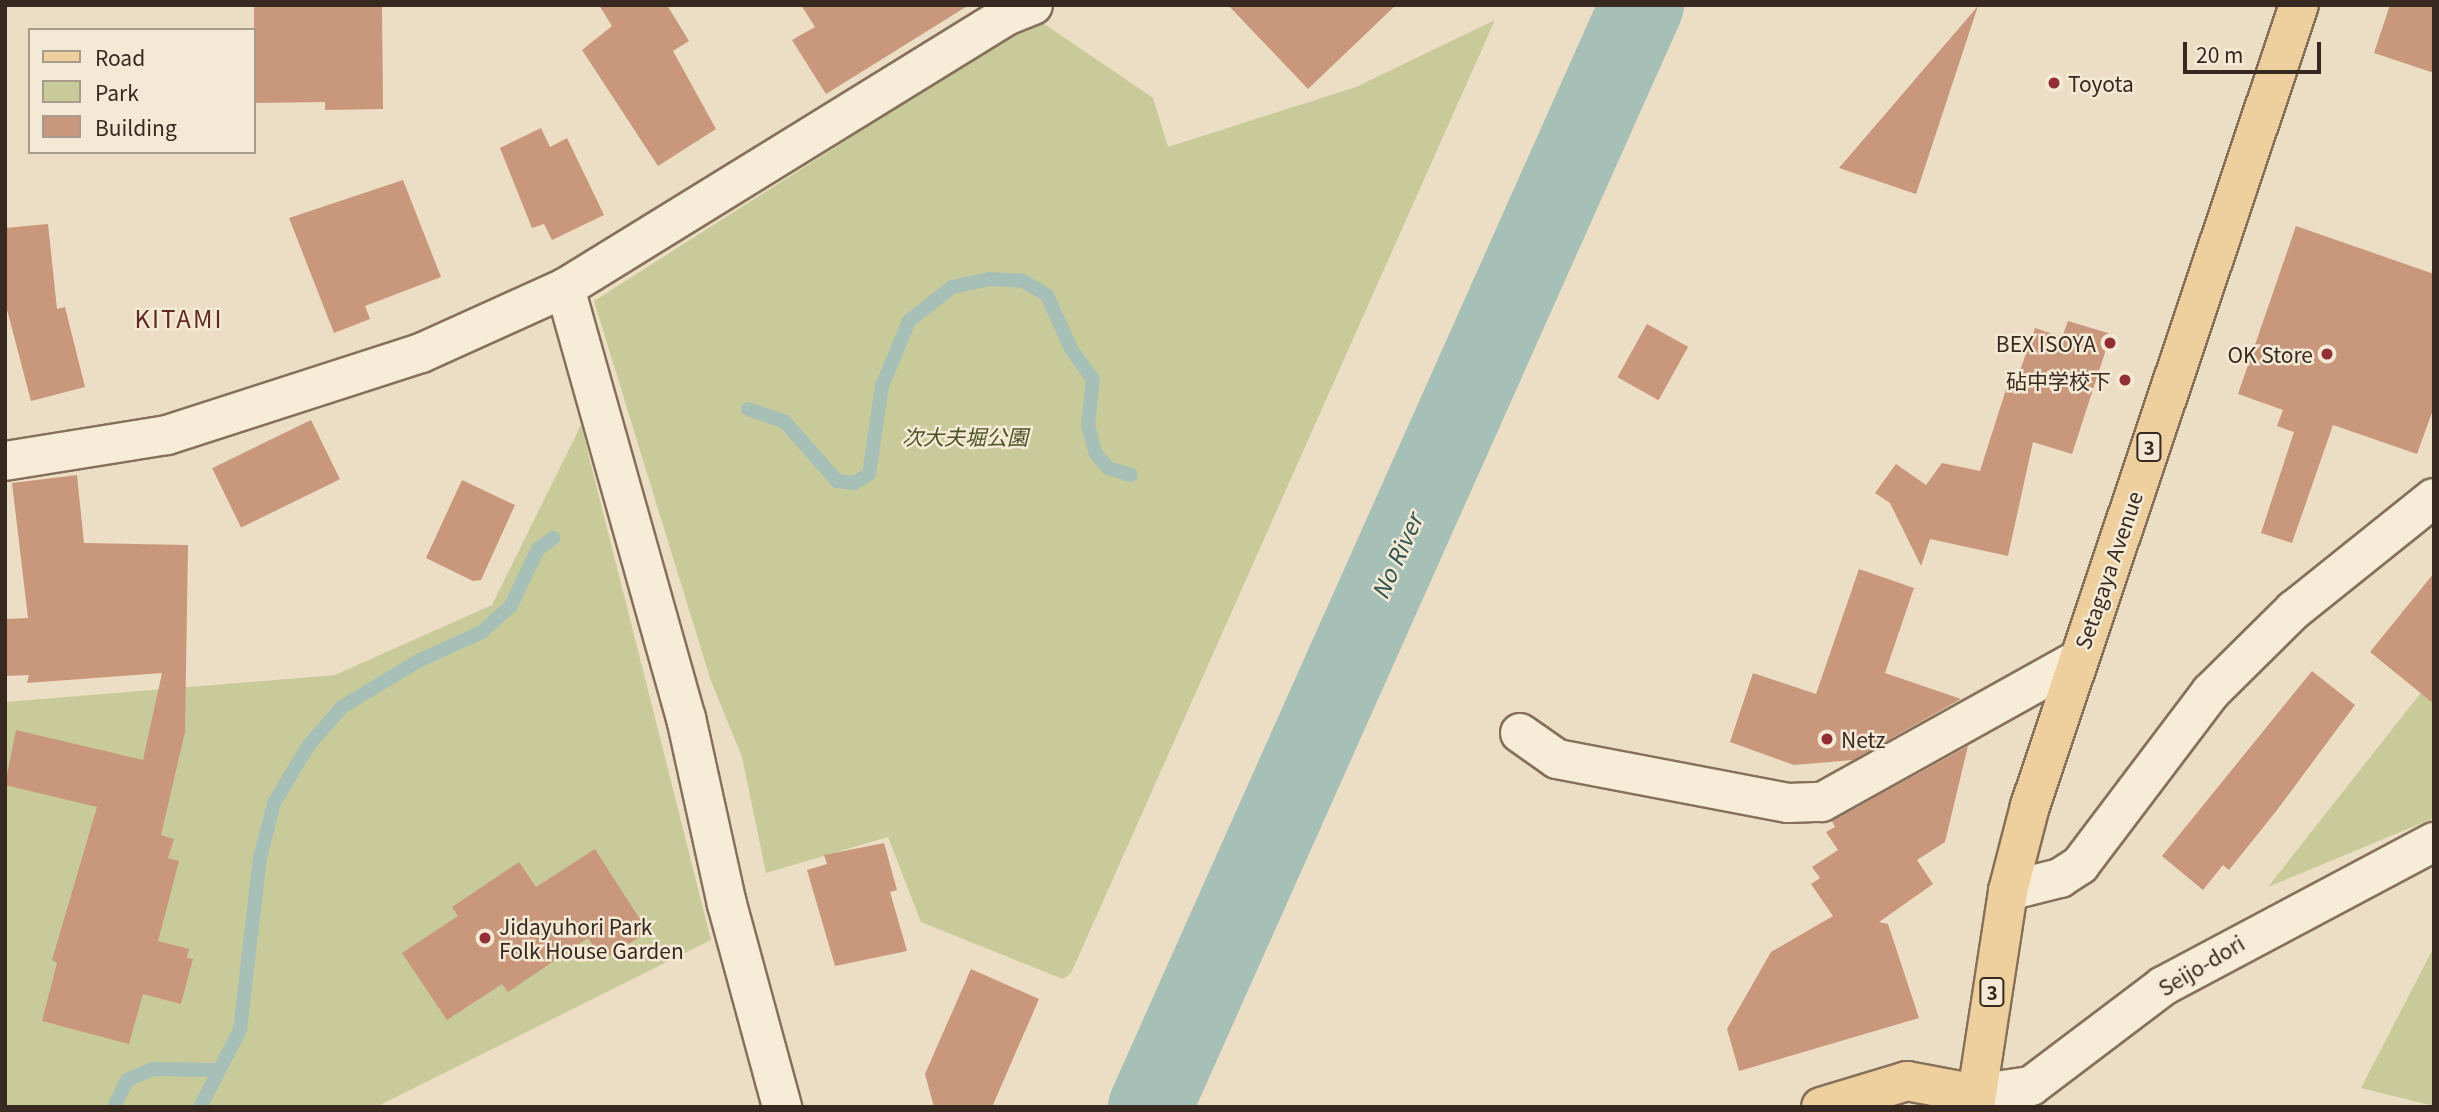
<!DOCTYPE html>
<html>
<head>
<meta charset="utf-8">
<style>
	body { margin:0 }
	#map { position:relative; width:2439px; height:1112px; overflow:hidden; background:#ecdec4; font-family:Georgia,"Noto Sans JP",serif }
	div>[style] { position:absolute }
	.green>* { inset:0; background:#c8ca99 }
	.stream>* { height:14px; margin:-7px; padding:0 7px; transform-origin:7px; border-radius:7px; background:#a6c0b7 }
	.river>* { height:84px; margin:-42px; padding:0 42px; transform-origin:42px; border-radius:42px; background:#a6c0b7 }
	.building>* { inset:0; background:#c9977c; transform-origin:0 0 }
	.roads { filter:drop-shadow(2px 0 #86705b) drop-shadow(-2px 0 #86705b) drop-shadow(0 2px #86705b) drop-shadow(0 -2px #86705b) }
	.minor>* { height:38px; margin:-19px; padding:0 19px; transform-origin:19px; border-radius:19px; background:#f7ecd7 }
	.major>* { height:38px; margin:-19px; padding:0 19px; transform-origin:19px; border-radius:19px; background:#eed09e }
	.dots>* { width:19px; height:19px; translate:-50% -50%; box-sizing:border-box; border:4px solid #f4e9d4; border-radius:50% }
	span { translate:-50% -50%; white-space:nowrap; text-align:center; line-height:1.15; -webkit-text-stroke:5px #f4e9d4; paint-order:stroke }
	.shield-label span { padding:2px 5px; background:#f4e9d4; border:2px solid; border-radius:5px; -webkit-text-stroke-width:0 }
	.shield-label { font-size:19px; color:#37291f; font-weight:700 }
	.poi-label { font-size:21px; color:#37291f }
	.left { translate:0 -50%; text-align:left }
	.right { translate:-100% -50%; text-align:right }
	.park-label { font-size:21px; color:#4a5326; font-style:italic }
	.street-label { font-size:21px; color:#37291f }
	.water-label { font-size:23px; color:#2f5651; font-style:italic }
	.quarter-label { font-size:24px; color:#622920; letter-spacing:2px }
	.frame { position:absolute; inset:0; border:7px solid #37291f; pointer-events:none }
	.legend { position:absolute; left:28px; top:28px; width:228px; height:126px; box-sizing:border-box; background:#f4e9d4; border:2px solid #a89c8c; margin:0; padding:9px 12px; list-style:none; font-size:21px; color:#37291f }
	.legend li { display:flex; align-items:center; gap:14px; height:35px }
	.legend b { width:35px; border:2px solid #a89c8c }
	.scale { position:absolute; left:2183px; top:42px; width:138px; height:32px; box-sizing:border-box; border:4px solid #37291f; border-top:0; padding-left:9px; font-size:21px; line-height:24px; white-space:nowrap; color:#37291f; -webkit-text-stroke:5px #f4e9d4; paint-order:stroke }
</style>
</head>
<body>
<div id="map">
	<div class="green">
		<i style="clip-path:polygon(1037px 19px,1153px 98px,1168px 147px,1356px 87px,1495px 20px,1071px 973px,1063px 979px,921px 922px,888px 837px,766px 873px,742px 757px,711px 681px,594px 301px)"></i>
		<i style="clip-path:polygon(581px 425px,711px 940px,376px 1107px,5px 1107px,5px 702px,335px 675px,492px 605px)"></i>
		<i style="clip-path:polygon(2434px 676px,2434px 818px,2268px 887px)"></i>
		<i style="clip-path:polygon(2434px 947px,2434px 1106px,2361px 1088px)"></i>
	</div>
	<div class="stream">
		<i style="left:748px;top:409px;width:39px;rotate:19deg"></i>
		<i style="left:785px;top:422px;width:79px;rotate:48.6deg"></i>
		<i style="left:837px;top:481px;width:17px;rotate:7deg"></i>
		<i style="left:854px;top:483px;width:17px;rotate:-31deg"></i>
		<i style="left:869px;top:474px;width:89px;rotate:-81.6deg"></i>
		<i style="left:882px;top:386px;width:70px;rotate:-67.4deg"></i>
		<i style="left:909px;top:321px;width:55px;rotate:-38.3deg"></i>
		<i style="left:952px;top:287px;width:38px;rotate:-12deg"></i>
		<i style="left:989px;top:279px;width:34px;rotate:3deg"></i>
		<i style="left:1023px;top:281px;width:28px;rotate:30deg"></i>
		<i style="left:1047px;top:295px;width:59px;rotate:66deg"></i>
		<i style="left:1071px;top:349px;width:37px;rotate:54deg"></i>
		<i style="left:1093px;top:379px;width:46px;rotate:96.2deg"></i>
		<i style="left:1088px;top:425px;width:30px;rotate:75deg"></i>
		<i style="left:1096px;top:454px;width:18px;rotate:49deg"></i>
		<i style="left:1108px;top:468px;width:24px;rotate:17deg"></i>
		<i style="left:114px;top:1107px;width:30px;rotate:-64deg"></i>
		<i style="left:127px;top:1080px;width:28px;rotate:-23deg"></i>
		<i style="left:153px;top:1069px;width:65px;rotate:0.9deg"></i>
		<i style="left:200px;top:1107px;width:87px;rotate:-62.5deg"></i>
		<i style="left:240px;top:1030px;width:173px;rotate:-83.4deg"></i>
		<i style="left:260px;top:858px;width:57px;rotate:-75.7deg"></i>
		<i style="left:274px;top:803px;width:66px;rotate:-59.2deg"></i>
		<i style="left:308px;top:746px;width:52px;rotate:-48.9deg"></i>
		<i style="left:342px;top:707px;width:89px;rotate:-31.2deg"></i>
		<i style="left:418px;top:661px;width:70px;rotate:-24.4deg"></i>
		<i style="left:482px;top:632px;width:38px;rotate:-42deg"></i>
		<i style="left:510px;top:607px;width:64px;rotate:-64.2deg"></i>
		<i style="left:538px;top:549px;width:19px;rotate:-36deg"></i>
	</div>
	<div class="river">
		<i style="left:1150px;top:1107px;width:1207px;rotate:-65.94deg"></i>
	</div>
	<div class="building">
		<i style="clip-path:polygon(254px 5px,382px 5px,383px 109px,325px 110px,325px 102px,254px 103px)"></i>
		<i style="clip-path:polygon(599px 5px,667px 5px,689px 41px,673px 51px,716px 129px,658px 166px,582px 50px,612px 26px)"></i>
		<i style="clip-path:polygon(801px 5px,969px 5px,826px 94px,792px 40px,815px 27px)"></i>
		<i style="clip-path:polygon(1228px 5px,1396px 5px,1308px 89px)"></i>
		<i style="clip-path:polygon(2390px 5px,2434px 5px,2434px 73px,2374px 53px)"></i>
		<i style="clip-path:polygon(1978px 6px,1916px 194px,1839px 168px)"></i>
		<i style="clip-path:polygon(541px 128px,550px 147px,567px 138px,604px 215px,552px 240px,544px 224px,532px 228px,500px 148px)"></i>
		<i style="clip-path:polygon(403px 180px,441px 277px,365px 306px,370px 319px,334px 333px,289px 218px)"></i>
		<i style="clip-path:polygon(48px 224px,57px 309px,65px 307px,85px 387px,31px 401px,5px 302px,5px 228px)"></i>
		<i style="clip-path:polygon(2296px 226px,2434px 274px,2434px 407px,2417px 454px,2333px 425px,2292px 543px,2261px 533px,2294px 432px,2277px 426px,2283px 410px,2238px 394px)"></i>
		<i style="clip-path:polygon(2068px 321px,2111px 334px,2072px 454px,2033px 442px,2008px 556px,1930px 539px,1921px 566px,1890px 503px,1875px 493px,1896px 464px,1926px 485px,1942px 463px,1980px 471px,2009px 380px,2016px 382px,2035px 328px,2062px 337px)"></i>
		<i style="left:1647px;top:324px;width:47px;height:61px;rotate:29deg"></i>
		<i style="left:311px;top:420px;width:66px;height:110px;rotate:64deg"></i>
		<i style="clip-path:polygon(77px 475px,84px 543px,188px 545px,185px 732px,161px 835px,174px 839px,168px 858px,179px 861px,158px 941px,189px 949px,187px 958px,193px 959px,181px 1004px,143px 994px,129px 1044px,42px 1021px,57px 963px,52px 960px,97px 807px,5px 785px,16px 730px,143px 760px,162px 673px,27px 683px,29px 675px,5px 676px,5px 619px,28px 618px,12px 483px)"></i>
		<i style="clip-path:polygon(462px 480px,515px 505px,481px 580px,473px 581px,426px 558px)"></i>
		<i style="clip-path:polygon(1859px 569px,1914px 588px,1885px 673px,1961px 699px,1853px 760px,1794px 765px,1730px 742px,1753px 673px,1816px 694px)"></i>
		<i style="clip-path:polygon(2434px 573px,2434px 704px,2370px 652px)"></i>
		<i style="clip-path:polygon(2312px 671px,2355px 705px,2277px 810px,2229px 870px,2223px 865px,2203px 890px,2162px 856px)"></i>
		<i style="clip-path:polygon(1968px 746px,1945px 842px,1917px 860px,1933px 884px,1879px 922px,1888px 924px,1919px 1018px,1739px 1071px,1727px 1029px,1771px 952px,1833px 916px,1811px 884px,1820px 878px,1812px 867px,1838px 850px,1826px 832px,1835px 827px,1832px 821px)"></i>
		<i style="clip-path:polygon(884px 843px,897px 890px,890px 892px,907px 951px,835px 966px,807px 870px,827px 864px,824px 855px)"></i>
		<i style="clip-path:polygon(595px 849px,648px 932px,602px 960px,588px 938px,508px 992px,502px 984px,447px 1020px,402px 953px,458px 916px,452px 907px,519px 862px,536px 887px)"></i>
		<i style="clip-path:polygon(971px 969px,1039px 999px,992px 1107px,934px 1107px,925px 1074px)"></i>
	</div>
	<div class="roads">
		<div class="minor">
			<i style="left:565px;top:288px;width:447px;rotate:74.3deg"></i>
			<i style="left:686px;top:718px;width:190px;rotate:77.6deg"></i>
			<i style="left:727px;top:904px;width:210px;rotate:74.8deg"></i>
			<i style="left:5px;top:461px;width:164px;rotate:-9.1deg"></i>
			<i style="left:167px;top:435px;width:267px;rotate:-17.9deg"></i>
			<i style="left:421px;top:353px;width:158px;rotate:-24.3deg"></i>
			<i style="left:565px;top:288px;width:518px;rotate:-31.67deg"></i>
			<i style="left:1006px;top:16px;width:29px;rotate:-22deg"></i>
			<i style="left:1520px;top:733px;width:45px;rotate:35.1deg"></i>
			<i style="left:1557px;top:759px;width:235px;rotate:10.8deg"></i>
			<i style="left:1788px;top:803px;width:34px;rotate:-2deg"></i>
			<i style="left:1822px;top:802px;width:292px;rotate:-29.1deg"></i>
			<i style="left:2008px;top:891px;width:54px;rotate:-14deg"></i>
			<i style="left:2060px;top:878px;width:24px;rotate:-33deg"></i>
			<i style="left:2080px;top:865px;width:217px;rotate:-52.9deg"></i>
			<i style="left:2211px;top:692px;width:117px;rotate:-44.7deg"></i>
			<i style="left:2294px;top:610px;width:179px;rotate:-38.7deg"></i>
			<i style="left:1976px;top:1094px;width:56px;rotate:-8.3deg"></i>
			<i style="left:2031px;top:1086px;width:166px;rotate:-37.1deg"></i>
			<i style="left:2163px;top:986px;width:307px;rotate:-28deg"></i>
		</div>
		<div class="major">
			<i style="left:1821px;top:1107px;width:90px;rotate:-16.8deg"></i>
			<i style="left:1907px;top:1081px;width:70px;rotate:10.7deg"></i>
			<i style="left:1975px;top:1107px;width:219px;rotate:-81.3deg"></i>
			<i style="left:2008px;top:891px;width:88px;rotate:-75.5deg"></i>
			<i style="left:2030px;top:806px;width:845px;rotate:-71.44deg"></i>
		</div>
	</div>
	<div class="dots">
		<i style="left:2054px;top:83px;background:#932e35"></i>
		<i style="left:2110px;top:343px;background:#932e35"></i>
		<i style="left:2327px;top:354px;background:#932e35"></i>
		<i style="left:2125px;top:380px;background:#932e35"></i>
		<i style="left:1827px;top:739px;background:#932e35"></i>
		<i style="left:485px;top:938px;background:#932e35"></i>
	</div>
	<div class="shield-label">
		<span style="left:2149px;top:447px">3</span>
		<span style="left:1992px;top:992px">3</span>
	</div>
	<div class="poi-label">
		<span class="left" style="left:2068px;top:83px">Toyota</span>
		<span class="right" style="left:2096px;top:343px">BEX ISOYA</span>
		<span class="right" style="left:2313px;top:354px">OK Store</span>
		<span class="right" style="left:2111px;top:380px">砧中学校下</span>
		<span class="left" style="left:1841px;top:739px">Netz</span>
		<span class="left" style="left:499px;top:938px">Jidayuhori Park<br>Folk House Garden</span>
	</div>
	<div class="park-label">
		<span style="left:965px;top:436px">次大夫堀公園</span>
	</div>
	<div class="street-label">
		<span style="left:2108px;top:570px;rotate:-71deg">Setagaya Avenue</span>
		<span style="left:2201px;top:965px;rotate:-31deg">Seijo-dori</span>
	</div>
	<div class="water-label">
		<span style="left:1396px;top:556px;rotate:-66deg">No River</span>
	</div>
	<div class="quarter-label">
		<span style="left:179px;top:318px">KITAMI</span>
	</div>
	<div class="frame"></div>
	<ul class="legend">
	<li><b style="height:9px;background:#eed09e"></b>Road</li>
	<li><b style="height:19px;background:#c8ca99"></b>Park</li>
	<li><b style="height:19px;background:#c9977c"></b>Building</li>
	</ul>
	<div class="scale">20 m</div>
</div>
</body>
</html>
